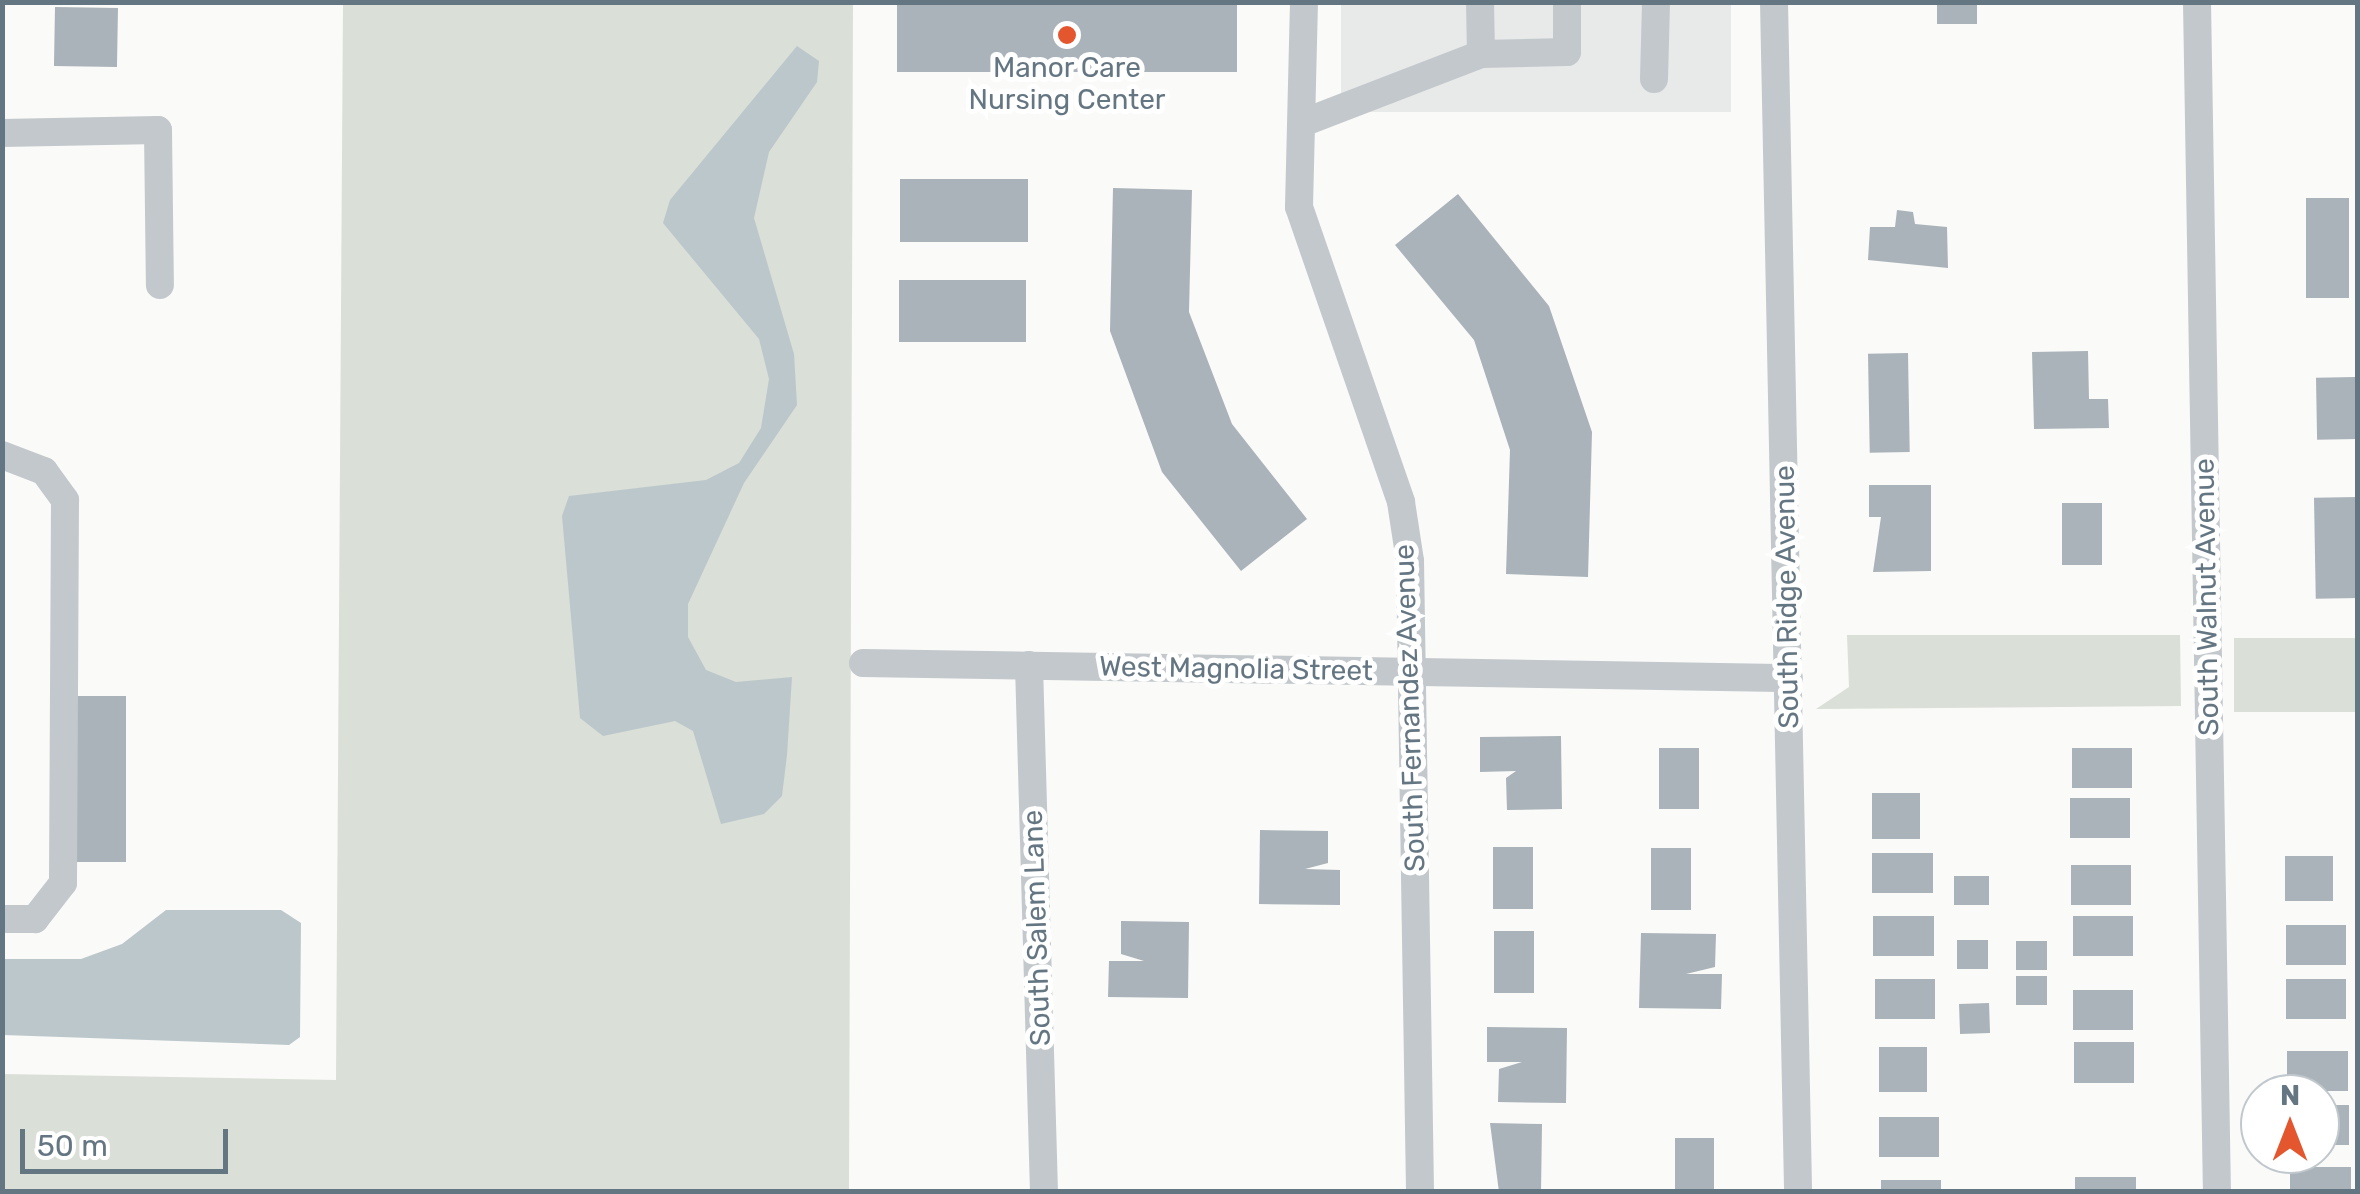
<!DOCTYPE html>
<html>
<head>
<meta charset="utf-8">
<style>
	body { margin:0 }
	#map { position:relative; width:2360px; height:1194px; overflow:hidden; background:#fafaf8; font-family:Rubik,sans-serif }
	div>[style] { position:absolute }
	.built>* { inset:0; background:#e8e9e9; transform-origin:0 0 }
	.green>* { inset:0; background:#dadfd7; transform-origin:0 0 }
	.water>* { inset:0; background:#bbc7cb }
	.building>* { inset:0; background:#aab3b9; transform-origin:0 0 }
	.minor>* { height:28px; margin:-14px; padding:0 14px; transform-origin:14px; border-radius:14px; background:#c3c8cc }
	.dots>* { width:28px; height:28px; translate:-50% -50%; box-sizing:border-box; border:5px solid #fff; border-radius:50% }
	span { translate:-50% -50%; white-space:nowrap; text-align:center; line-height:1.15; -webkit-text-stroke:10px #fff; paint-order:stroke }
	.poi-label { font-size:28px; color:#657683 }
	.street-label { font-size:28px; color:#657683 }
	.frame { position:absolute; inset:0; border:5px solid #657683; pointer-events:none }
	.north { position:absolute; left:2240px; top:1074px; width:100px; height:100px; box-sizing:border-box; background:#fff; border:2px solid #c1c8cd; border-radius:50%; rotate:0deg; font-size:28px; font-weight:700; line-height:40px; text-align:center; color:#657683 }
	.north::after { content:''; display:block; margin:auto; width:35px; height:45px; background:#e4572e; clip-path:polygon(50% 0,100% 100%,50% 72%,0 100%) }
	.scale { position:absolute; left:20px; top:1129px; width:208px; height:45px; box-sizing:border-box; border:5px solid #657683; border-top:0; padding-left:12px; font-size:30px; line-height:35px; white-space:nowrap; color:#657683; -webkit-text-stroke:8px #fff; paint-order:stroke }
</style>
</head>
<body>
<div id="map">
	<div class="built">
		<i style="left:1341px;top:3px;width:390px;height:109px"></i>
	</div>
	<div class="green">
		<i style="clip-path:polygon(343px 3px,853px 3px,849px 1191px,3px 1192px,3px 1074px,336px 1080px)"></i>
		<i style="clip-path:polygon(1847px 635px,2180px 635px,2181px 706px,1816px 709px,1849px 687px)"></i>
		<i style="left:2234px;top:638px;width:123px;height:74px"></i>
	</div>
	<div class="water">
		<i style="clip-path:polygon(797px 46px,819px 61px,817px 82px,769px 152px,754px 218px,794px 354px,797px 405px,744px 483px,688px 604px,688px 637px,706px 670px,736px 682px,792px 677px,787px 755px,782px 796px,764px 814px,721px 824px,693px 731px,675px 721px,603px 736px,580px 718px,562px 516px,569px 496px,706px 480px,739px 463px,761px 428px,769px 379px,759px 339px,663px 223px,670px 200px)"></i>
		<i style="clip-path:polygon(166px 910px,281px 910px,301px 923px,300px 1037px,289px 1045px,3px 1035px,3px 959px,81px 959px,122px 944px)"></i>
	</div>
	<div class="building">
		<i style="left:897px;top:2px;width:340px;height:70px"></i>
		<i style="left:1937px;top:2px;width:40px;height:22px"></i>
		<i style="left:55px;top:7px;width:63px;height:59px;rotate:1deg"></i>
		<i style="left:900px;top:179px;width:128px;height:63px"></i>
		<i style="clip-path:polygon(1113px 188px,1192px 190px,1189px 312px,1232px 424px,1307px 519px,1241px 571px,1162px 472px,1110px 331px)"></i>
		<i style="clip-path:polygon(1458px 194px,1549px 306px,1592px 432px,1588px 577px,1506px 574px,1510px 450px,1474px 340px,1395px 245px)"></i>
		<i style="left:2306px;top:198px;width:43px;height:100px"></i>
		<i style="clip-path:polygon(1897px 210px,1913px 212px,1915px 224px,1947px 227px,1948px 268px,1868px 260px,1870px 227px,1895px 227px)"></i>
		<i style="left:899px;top:280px;width:127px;height:62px"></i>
		<i style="clip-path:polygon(2088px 351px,2089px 399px,2108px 399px,2109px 428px,2034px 429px,2032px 352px)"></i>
		<i style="left:1908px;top:353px;width:99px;height:40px;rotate:89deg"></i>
		<i style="left:2355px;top:377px;width:62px;height:39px;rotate:89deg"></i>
		<i style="clip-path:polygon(1869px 485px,1931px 485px,1931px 571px,1873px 572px,1881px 517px,1869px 517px)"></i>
		<i style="left:2357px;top:497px;width:101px;height:43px;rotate:89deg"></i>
		<i style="left:2062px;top:503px;width:40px;height:62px"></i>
		<i style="left:76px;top:696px;width:50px;height:166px"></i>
		<i style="clip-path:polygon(1561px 736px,1562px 809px,1507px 810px,1506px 778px,1516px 771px,1480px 772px,1480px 737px)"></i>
		<i style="left:1659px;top:748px;width:40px;height:61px"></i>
		<i style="left:2072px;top:748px;width:60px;height:40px"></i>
		<i style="left:1872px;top:793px;width:48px;height:46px"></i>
		<i style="left:2070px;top:798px;width:60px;height:40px"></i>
		<i style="clip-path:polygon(1260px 830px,1328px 831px,1328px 863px,1305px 869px,1340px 870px,1340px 905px,1259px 904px)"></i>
		<i style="left:1493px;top:847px;width:40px;height:62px"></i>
		<i style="left:1651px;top:848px;width:40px;height:62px"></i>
		<i style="left:1872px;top:853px;width:61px;height:40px"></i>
		<i style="left:2285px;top:856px;width:48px;height:45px"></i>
		<i style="left:2071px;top:865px;width:60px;height:40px"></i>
		<i style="left:1954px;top:876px;width:35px;height:29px"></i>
		<i style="left:1934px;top:916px;width:40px;height:61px;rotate:90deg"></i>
		<i style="left:2073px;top:916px;width:60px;height:40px"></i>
		<i style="clip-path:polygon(1121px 921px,1189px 922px,1188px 998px,1108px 997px,1109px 961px,1144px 961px,1121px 954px)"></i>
		<i style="left:2346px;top:925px;width:40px;height:60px;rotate:90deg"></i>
		<i style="left:1534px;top:931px;width:62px;height:40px;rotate:90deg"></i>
		<i style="clip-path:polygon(1641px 933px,1716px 934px,1715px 967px,1686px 974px,1722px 974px,1721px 1009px,1639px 1008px)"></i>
		<i style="left:1957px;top:940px;width:31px;height:29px"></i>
		<i style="left:2016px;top:941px;width:31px;height:29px"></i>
		<i style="left:2016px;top:976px;width:31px;height:29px"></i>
		<i style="left:1875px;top:979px;width:60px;height:40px"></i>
		<i style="left:2286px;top:979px;width:60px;height:40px"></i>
		<i style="left:2133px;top:990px;width:40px;height:60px;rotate:90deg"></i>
		<i style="left:1989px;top:1003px;width:30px;height:30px;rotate:88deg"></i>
		<i style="clip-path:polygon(1487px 1027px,1567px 1028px,1566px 1103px,1498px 1102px,1499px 1069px,1522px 1062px,1487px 1062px)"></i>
		<i style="left:2134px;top:1042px;width:41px;height:60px;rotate:90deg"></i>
		<i style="left:1879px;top:1047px;width:48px;height:45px"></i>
		<i style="left:2348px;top:1051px;width:40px;height:61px;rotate:90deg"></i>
		<i style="left:2320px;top:1105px;width:29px;height:40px"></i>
		<i style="left:1879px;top:1117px;width:60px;height:40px"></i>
		<i style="clip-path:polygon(1490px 1123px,1542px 1124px,1541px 1192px,1499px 1192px)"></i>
		<i style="left:1675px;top:1138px;width:39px;height:54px"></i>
		<i style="left:2290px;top:1167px;width:61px;height:25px"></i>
		<i style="left:2075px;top:1177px;width:61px;height:15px"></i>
		<i style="left:1881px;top:1180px;width:60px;height:12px"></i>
	</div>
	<div class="minor">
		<i style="left:1304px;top:2px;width:205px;rotate:91.4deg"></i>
		<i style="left:1299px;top:207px;width:312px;rotate:70.9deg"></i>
		<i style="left:1401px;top:502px;width:60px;rotate:81.3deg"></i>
		<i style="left:1410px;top:561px;width:631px;rotate:89.09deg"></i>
		<i style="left:1774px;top:2px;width:1190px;rotate:88.84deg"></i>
		<i style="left:2197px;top:2px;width:1190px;rotate:89.04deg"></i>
		<i style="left:1481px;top:54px;width:86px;rotate:-1.3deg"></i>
		<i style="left:1567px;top:52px;width:50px;rotate:-90deg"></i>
		<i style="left:1654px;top:79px;width:77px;rotate:-88.5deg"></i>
		<i style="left:1305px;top:122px;width:189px;rotate:-21.1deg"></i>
		<i style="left:1481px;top:54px;width:52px;rotate:-91.1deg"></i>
		<i style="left:2px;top:133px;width:156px;rotate:-1.1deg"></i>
		<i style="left:158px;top:130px;width:155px;rotate:89.3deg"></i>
		<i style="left:2px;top:455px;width:45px;rotate:20.9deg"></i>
		<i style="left:44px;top:471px;width:36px;rotate:54deg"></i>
		<i style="left:65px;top:500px;width:383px;rotate:90.3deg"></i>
		<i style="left:63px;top:883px;width:46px;rotate:127.9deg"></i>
		<i style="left:35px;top:919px;width:33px;rotate:180deg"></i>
		<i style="left:863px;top:663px;width:926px;rotate:0.93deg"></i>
		<i style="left:1029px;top:665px;width:527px;rotate:88.37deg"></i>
	</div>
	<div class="dots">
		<i style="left:1067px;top:35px;background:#e4572e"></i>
	</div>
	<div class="poi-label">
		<span style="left:1067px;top:84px">Manor Care<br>Nursing Center</span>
	</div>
	<div class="street-label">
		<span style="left:1787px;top:597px;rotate:-91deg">South Ridge Avenue</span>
		<span style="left:2207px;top:597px;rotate:-91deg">South Walnut Avenue</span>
		<span style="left:1236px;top:669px;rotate:1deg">West Magnolia Street</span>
		<span style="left:1410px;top:708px;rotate:-92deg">South Fernandez Avenue</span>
		<span style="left:1037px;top:928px;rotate:-92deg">South Salem Lane</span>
	</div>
	<div class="frame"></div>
	<div class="north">N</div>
	<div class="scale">50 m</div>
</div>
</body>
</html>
